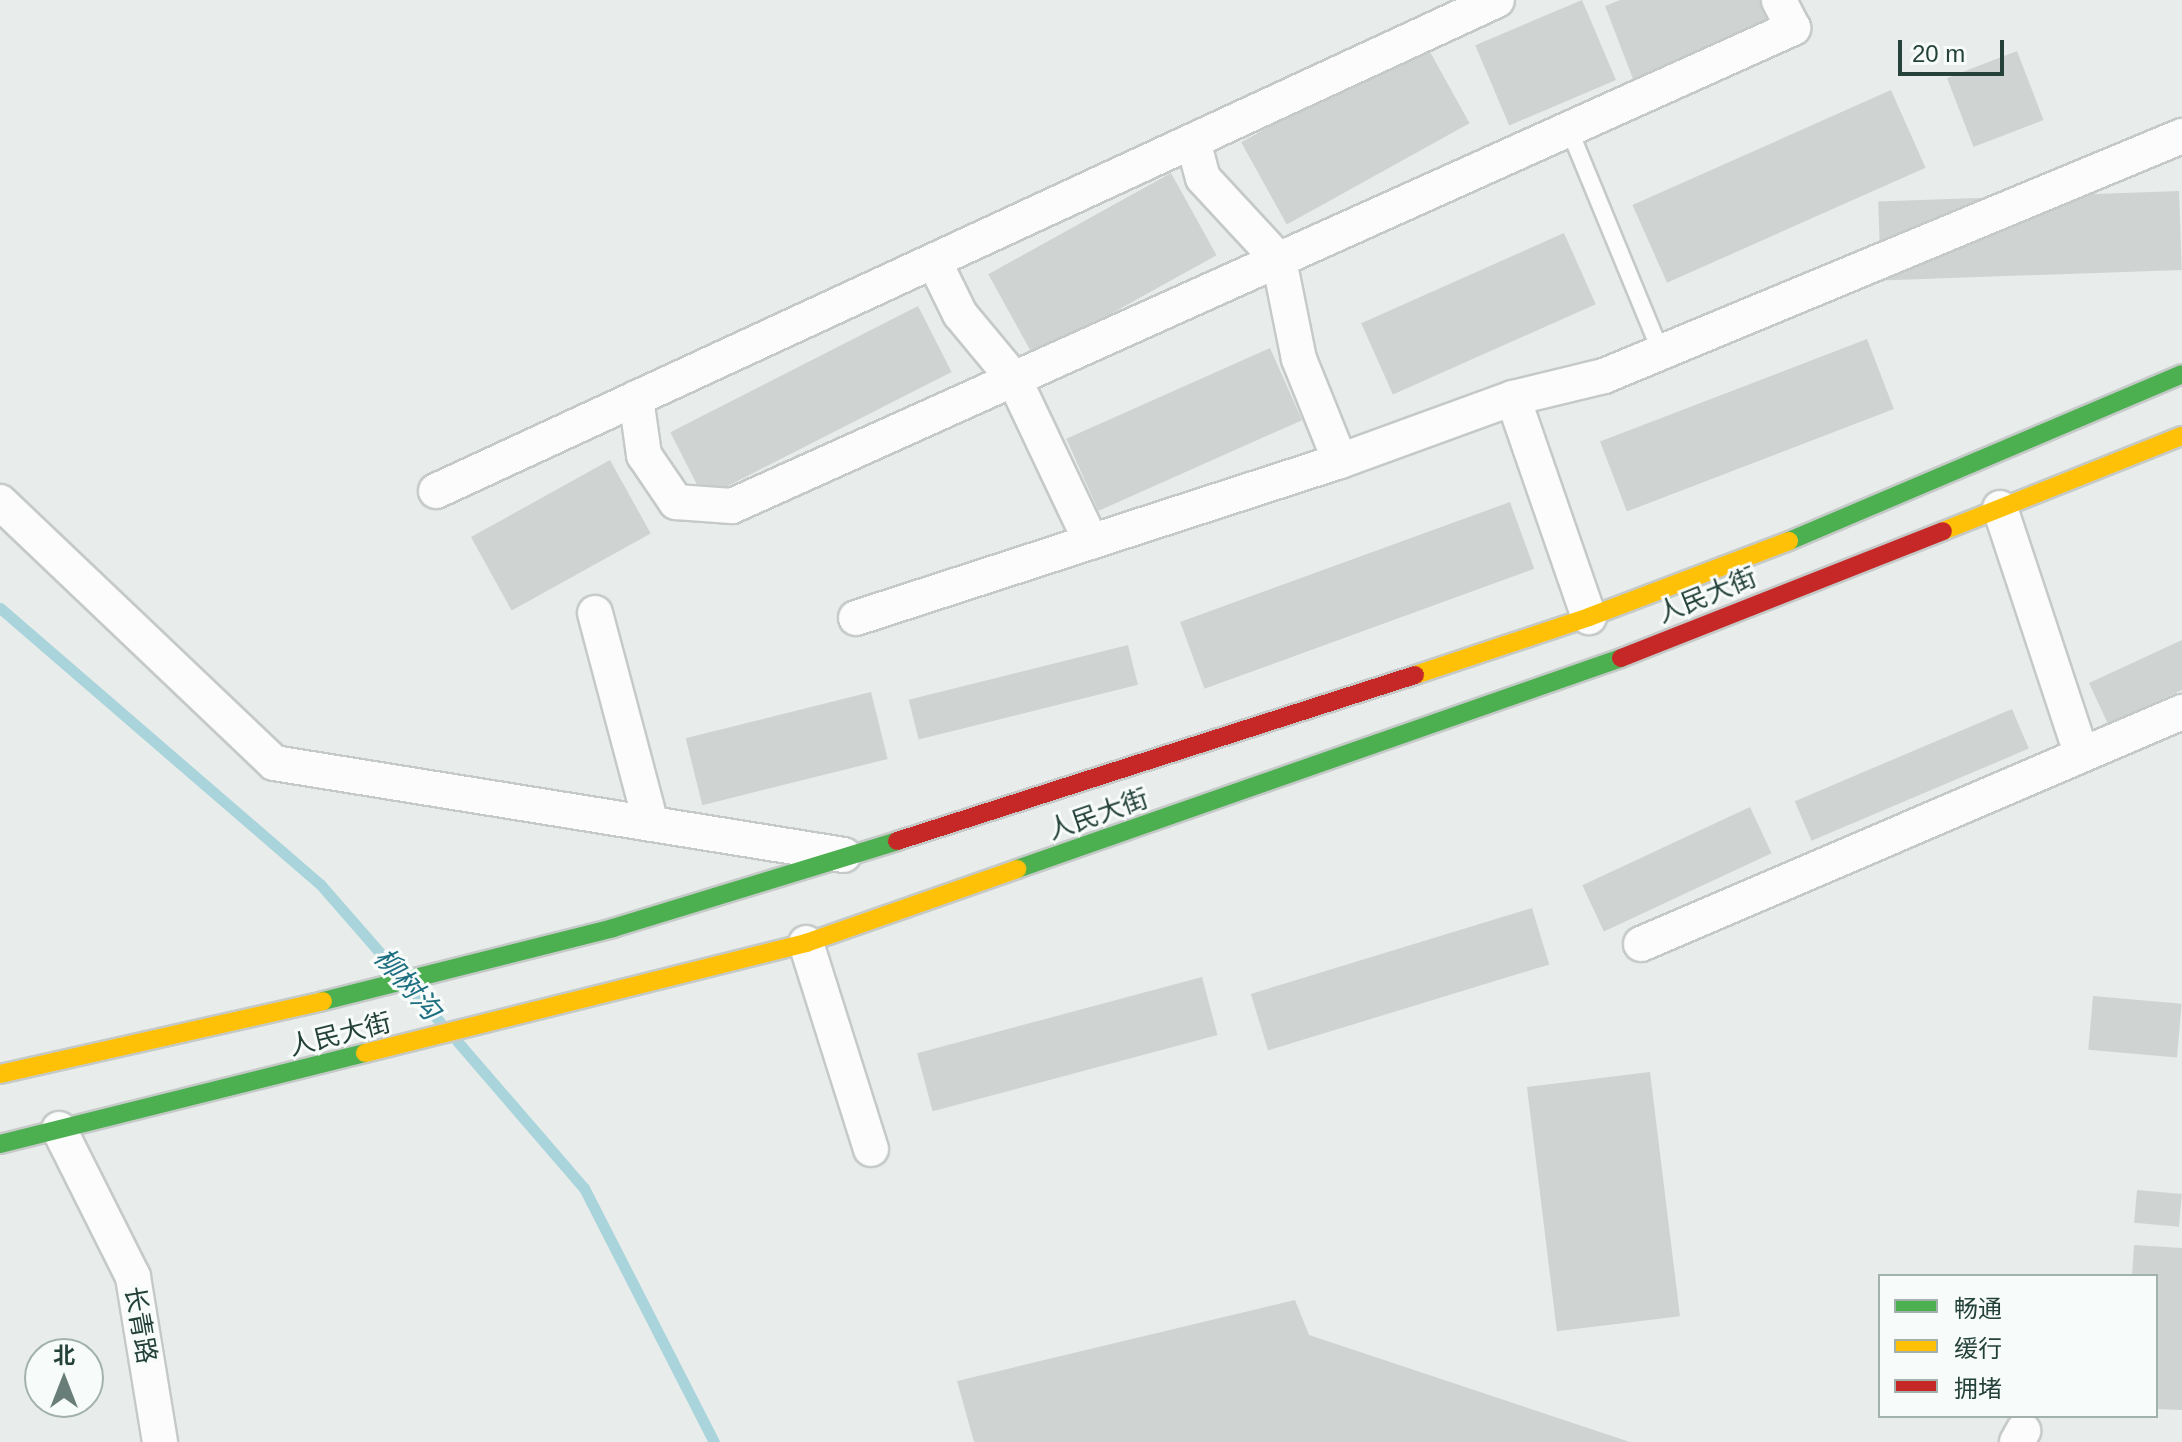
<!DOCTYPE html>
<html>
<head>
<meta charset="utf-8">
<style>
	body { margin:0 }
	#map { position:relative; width:2182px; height:1442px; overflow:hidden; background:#e8edeb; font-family:Helvetica,"Noto Sans SC",sans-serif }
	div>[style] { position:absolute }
	.stream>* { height:11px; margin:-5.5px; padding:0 5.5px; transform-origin:5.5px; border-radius:5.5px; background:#a9d4db }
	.building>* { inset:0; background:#cfd4d2; transform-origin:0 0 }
	.roads { filter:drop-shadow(2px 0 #c5cac8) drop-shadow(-2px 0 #c5cac8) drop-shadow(0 2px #c5cac8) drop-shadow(0 -2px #c5cac8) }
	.lane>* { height:16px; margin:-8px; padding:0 8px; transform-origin:8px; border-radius:8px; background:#fcfcfc }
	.street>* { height:34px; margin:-17px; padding:0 17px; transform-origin:17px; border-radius:17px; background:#fcfcfc }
	.fast>* { height:18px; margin:-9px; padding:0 9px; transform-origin:9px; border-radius:9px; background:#4caf50 }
	.slow>* { height:18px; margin:-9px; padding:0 9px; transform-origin:9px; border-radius:9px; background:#ffc107 }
	.jam>* { height:18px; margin:-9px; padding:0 9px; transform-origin:9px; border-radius:9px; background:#c62828 }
	span { translate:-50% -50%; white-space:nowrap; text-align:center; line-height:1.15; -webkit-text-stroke:6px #f7fbf9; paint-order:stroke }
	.street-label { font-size:26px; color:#24423a }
	.water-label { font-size:28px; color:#1c6f80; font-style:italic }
	.legend { position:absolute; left:1878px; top:1274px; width:280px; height:144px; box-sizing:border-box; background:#f7fbf9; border:2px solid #a3b1ad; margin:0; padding:10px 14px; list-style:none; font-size:24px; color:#24423a }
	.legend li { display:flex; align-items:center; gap:16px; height:40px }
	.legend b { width:40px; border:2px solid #a3b1ad }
	.north { position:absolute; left:24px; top:1338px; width:80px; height:80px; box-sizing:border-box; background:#f7fbf9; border:2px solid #a3b1ad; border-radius:50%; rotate:0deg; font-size:22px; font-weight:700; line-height:32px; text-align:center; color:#24423a }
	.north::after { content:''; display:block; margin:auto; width:28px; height:36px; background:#697e78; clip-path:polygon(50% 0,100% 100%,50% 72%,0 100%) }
	.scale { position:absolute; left:1898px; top:40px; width:106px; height:36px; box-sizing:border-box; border:4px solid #24423a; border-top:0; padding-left:10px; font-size:24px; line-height:28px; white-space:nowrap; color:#24423a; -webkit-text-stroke:6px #f7fbf9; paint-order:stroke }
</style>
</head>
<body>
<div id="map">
	<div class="stream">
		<i style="left:0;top:608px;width:423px;rotate:40.8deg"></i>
		<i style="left:320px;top:884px;width:116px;rotate:48.9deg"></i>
		<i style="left:412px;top:990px;width:43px;rotate:48.8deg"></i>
		<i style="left:457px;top:1041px;width:194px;rotate:49.2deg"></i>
		<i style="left:584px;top:1188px;width:285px;rotate:62.9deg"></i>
	</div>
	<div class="building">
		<i style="left:1582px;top:0;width:87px;height:116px;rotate:67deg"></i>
		<i style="clip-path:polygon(1620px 0,1760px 0,1770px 26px,1633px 79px,1605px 6px)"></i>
		<i style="left:1424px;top:41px;width:94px;height:209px;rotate:61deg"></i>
		<i style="left:2017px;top:51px;width:74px;height:75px;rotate:69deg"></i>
		<i style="left:1891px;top:90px;width:85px;height:283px;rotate:66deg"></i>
		<i style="left:1171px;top:173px;width:94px;height:209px;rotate:61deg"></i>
		<i style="left:2179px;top:191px;width:79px;height:301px;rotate:88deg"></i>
		<i style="left:1564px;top:233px;width:78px;height:222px;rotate:66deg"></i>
		<i style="left:918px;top:306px;width:74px;height:278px;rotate:63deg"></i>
		<i style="left:1867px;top:339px;width:75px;height:286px;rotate:69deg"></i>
		<i style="left:1270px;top:348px;width:79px;height:223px;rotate:66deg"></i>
		<i style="left:610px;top:460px;width:84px;height:159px;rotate:61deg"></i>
		<i style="left:1510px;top:502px;width:71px;height:351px;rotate:70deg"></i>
		<i style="clip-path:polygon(2182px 640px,2182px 690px,2108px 724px,2089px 683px)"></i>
		<i style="left:1128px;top:645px;width:41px;height:226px;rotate:76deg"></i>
		<i style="left:871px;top:692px;width:69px;height:191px;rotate:76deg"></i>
		<i style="left:2012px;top:709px;width:43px;height:236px;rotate:67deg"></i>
		<i style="left:1750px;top:807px;width:51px;height:185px;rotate:65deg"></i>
		<i style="left:1532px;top:908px;width:59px;height:294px;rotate:73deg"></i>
		<i style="left:1202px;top:977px;width:60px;height:295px;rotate:75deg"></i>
		<i style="left:2093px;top:996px;width:89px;height:54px;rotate:5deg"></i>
		<i style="left:1650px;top:1072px;width:246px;height:124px;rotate:83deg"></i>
		<i style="left:2137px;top:1190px;width:45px;height:33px;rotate:5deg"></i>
		<i style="clip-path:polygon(2134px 1245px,2182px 1248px,2182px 1410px,2156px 1409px,2156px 1276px,2132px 1276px)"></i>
		<i style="clip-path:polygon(1295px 1300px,1309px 1335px,1630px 1442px,974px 1442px,957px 1381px)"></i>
	</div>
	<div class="roads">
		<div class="lane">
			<i style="left:1569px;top:129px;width:241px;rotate:67.6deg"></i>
		</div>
		<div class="street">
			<i style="left:1193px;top:141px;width:38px;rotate:75deg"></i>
			<i style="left:1203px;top:178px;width:112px;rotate:47.2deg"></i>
			<i style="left:1279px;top:260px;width:101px;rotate:78.6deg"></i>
			<i style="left:1299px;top:359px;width:110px;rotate:68.1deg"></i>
			<i style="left:934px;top:261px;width:59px;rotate:63.9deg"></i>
			<i style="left:960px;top:314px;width:85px;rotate:50.3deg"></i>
			<i style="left:1014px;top:379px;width:180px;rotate:64.7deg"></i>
			<i style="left:636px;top:398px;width:58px;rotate:82deg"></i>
			<i style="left:644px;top:455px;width:57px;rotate:55.8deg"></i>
			<i style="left:676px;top:502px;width:56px;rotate:4.1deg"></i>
			<i style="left:732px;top:506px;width:1164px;rotate:-24.25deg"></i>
			<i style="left:1793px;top:28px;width:31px;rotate:-117deg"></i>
			<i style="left:1513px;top:398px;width:232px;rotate:70.9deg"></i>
			<i style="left:436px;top:491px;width:1169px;rotate:-24.83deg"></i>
			<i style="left:0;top:502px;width:378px;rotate:43.6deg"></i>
			<i style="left:274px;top:763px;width:577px;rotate:9.17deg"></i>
			<i style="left:2000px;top:508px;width:258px;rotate:71.7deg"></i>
			<i style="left:595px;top:613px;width:218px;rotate:75.1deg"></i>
			<i style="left:856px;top:618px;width:509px;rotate:-17.97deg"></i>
			<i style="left:1340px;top:461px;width:184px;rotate:-20deg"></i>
			<i style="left:1513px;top:398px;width:94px;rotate:-13.6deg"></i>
			<i style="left:1604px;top:376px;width:626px;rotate:-22.55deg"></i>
			<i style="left:806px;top:943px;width:216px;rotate:72.5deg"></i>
			<i style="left:1641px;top:944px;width:589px;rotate:-23.21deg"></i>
			<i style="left:59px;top:1129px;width:165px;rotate:63.4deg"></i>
			<i style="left:133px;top:1277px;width:167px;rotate:80.7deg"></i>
			<i style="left:2017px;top:1442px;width:13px;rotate:-61deg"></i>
		</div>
		<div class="fast">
			<i style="left:1789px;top:541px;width:427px;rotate:-23deg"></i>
			<i style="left:1017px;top:869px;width:640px;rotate:-19.26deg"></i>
			<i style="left:323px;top:1001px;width:299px;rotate:-14.1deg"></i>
			<i style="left:613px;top:928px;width:297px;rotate:-17deg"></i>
			<i style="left:0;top:1144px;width:376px;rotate:-14deg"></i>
		</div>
		<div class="slow">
			<i style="left:1943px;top:531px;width:257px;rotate:-21.7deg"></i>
			<i style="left:1415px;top:675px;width:183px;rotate:-18.4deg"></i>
			<i style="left:1589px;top:617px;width:214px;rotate:-20.8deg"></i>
			<i style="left:365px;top:1053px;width:455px;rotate:-14deg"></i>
			<i style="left:806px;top:943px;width:224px;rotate:-19.3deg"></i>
			<i style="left:0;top:1074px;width:331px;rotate:-12.7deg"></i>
		</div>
		<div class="jam">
			<i style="left:1621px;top:658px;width:346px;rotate:-21.5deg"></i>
			<i style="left:897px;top:841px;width:544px;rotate:-17.77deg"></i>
		</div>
	</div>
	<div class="street-label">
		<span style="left:1707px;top:596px;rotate:-22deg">人民大街</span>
		<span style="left:1098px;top:815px;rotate:-19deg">人民大街</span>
		<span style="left:340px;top:1035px;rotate:-14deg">人民大街</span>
		<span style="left:140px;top:1325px;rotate:80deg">长青路</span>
	</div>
	<div class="water-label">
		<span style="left:407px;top:984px;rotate:49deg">柳树沟</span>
	</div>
	<ul class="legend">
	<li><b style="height:10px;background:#4caf50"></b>畅通</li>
	<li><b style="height:10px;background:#ffc107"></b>缓行</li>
	<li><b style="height:10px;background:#c62828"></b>拥堵</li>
	</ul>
	<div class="north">北</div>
	<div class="scale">20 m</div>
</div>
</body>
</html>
